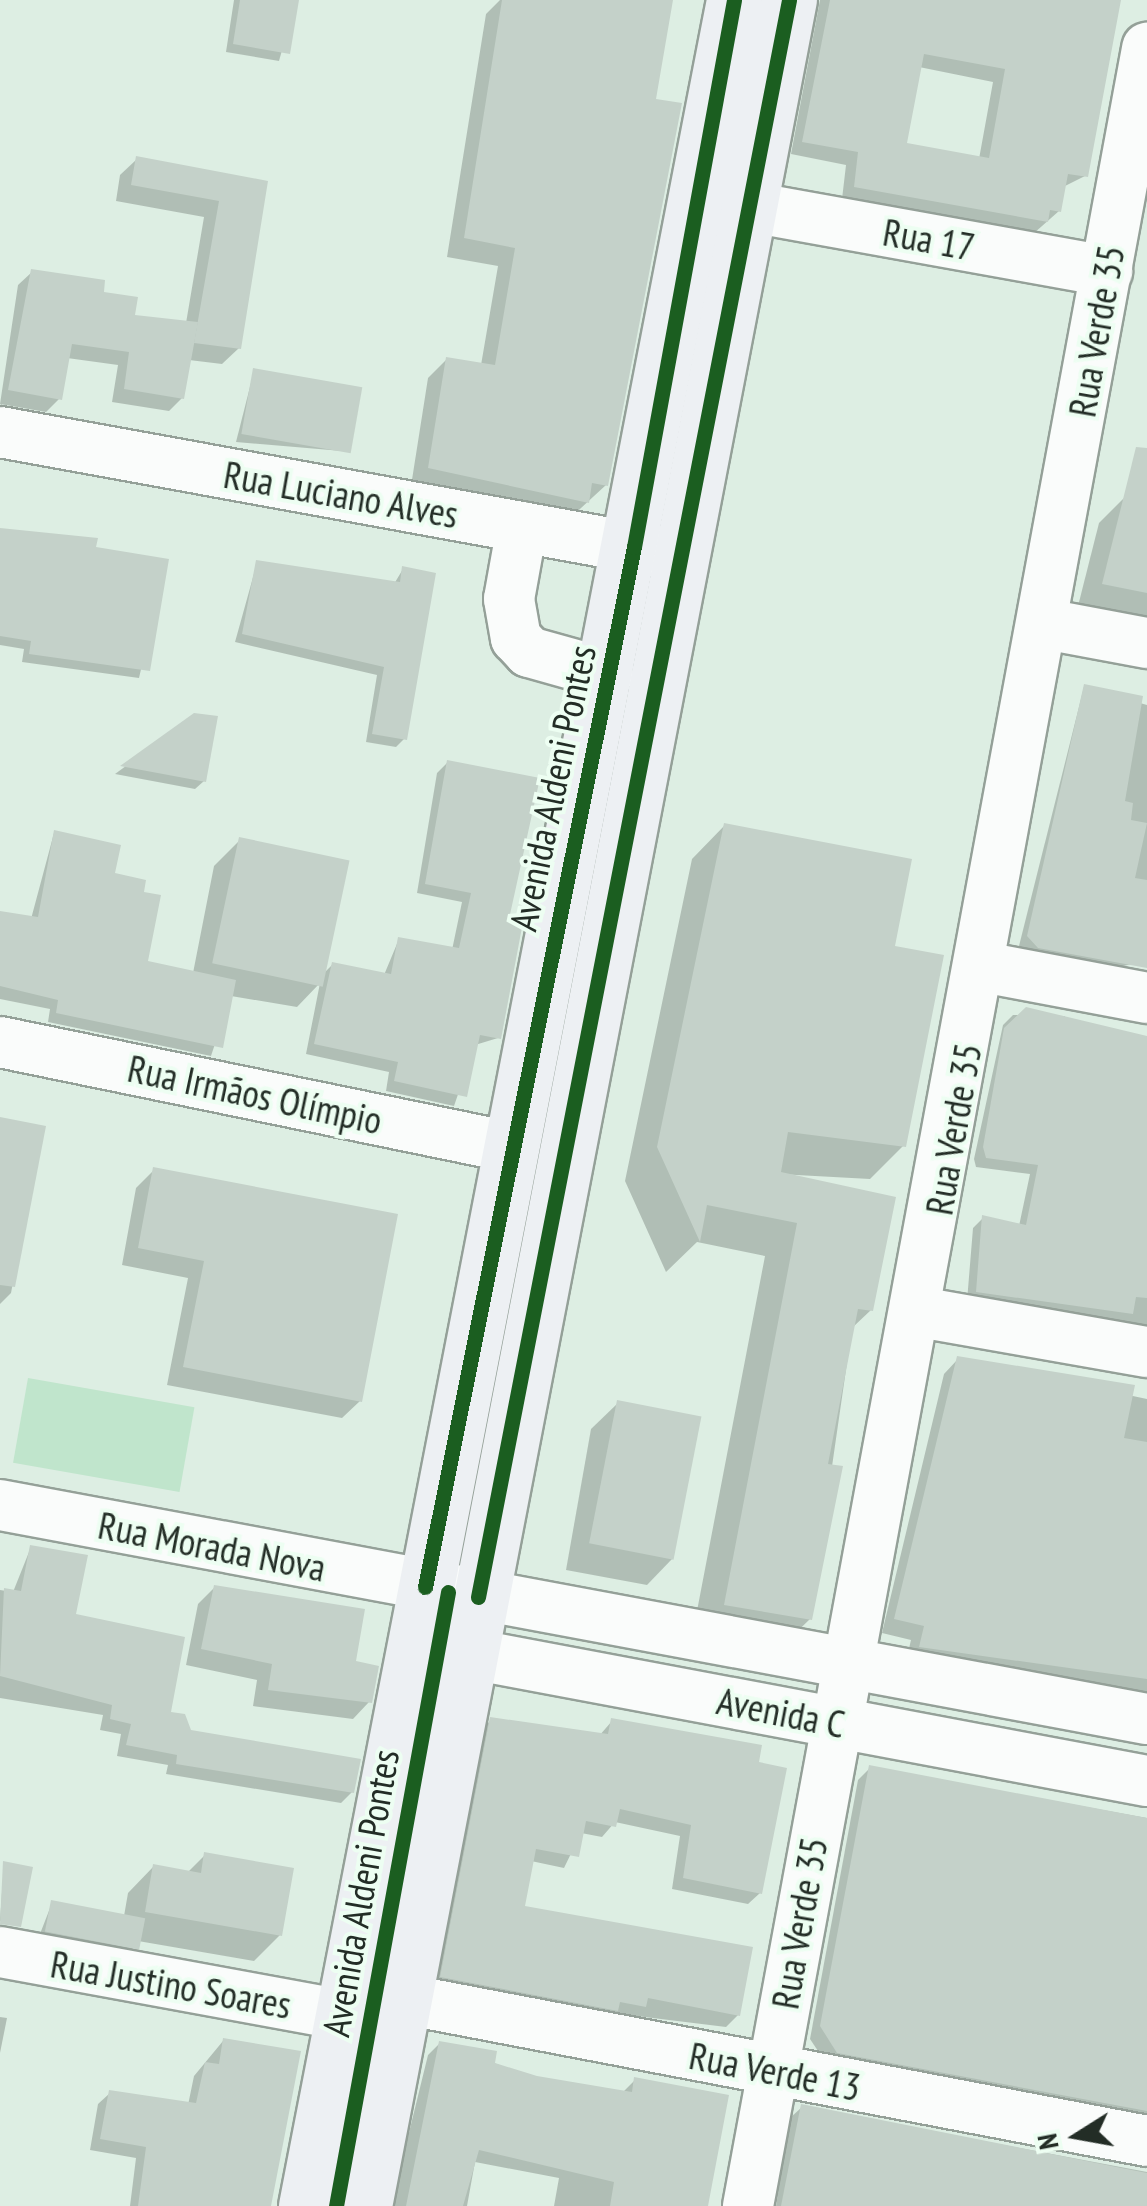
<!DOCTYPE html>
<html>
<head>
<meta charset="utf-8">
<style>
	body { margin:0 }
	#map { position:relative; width:1147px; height:2206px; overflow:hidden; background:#ddeee3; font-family:"PT Sans Narrow",sans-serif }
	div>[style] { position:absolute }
	.green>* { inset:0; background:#c0e5cc; transform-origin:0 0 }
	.shadow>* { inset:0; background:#0003 }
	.building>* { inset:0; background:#c4d1c9; transform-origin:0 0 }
	.roads { filter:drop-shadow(2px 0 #94a098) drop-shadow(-2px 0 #94a098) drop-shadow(0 2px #94a098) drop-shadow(0 -2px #94a098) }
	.minor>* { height:50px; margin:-25px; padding:0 25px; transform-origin:25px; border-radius:25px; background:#fafcfb }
	.major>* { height:55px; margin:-27.5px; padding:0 27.5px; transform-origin:27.5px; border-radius:27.5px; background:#edf0f3 }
	.cycleway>* { height:15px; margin:-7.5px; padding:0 7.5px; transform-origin:7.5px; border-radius:7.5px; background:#1b5e20 }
	span { translate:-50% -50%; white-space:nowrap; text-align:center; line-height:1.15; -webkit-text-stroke:8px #edfef2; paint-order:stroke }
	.street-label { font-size:38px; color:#232d26 }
	.north { position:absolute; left:1027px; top:2086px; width:100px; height:100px; -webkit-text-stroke:8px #edfef2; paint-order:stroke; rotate:259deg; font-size:28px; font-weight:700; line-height:40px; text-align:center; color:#232d26 }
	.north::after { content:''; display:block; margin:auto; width:35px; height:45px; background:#232d26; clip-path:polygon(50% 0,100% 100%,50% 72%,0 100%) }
</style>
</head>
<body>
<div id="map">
	<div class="green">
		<i style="left:28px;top:1378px;width:169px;height:86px;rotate:10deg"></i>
	</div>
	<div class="shadow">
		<i style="clip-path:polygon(234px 0,296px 0,279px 61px,226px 52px)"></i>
		<i style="clip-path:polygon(500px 0,667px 0,606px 485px,568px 520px,411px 486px,428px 378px,447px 359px,481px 365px,498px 266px,447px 257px,486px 14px)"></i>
		<i style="clip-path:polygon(evenodd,820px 0,1118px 0,1085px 176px,1063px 187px,1059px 211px,1033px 234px,842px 199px,846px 165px,791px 154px,820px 0,919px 67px,993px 82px,979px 159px,904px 145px,919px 67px)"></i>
		<i style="clip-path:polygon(137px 159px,265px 183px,239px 348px,222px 364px,189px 360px,182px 398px,169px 411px,112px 402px,118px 365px,67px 358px,59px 399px,46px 412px,0 404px,18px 285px,32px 272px,101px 295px,132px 318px,186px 323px,204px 217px,116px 201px,120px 175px)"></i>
		<i style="clip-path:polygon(254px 371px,350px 443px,342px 451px,236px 442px)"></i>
		<i style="clip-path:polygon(1125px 497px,1147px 501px,1147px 624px,1077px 610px,1099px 523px)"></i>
		<i style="clip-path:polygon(0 530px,166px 561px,139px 678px,22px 662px,24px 649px,0 645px)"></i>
		<i style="clip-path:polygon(257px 563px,394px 584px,403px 569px,404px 739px,396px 747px,366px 742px,377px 675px,235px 642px)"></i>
		<i style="clip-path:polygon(1084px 687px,1147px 705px,1147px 960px,1104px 971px,1028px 957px,1019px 946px)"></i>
		<i style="clip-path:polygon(194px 716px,204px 781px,195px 789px,115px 774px)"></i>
		<i style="clip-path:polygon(447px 763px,506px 921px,498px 1038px,475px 1045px,454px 1106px,386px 1091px,389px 1072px,306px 1054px,320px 983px,297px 1007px,231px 996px,211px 1056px,48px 1022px,50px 1009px,0 999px,0 913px,31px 919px,54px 833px,112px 875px,145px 963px,193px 973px,214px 866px,240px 840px,325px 972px,332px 965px,384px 975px,399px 939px,452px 950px,462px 902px,417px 893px,437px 773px)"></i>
		<i style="clip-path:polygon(725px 825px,892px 948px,903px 1146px,870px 1179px,778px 1174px,871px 1310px,852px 1328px,810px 1619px,776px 1652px,692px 1637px,765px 1256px,697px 1242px,666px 1272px,625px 1181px,692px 859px)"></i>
		<i style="clip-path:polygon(1013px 1015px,1064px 1016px,1081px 1028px,1147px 1037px,1147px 1328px,967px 1301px,973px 1228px,983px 1218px,1019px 1226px,1030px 1174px,976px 1167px,974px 1159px,1003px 1025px)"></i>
		<i style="clip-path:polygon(0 1120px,43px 1128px,11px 1293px,0 1304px)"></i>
		<i style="clip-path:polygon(154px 1170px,360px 1401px,342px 1418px,167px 1385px,188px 1278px,122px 1265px,136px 1188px)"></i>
		<i style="clip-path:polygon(958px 1359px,1147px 1399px,1147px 1696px,906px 1661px,911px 1640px,882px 1633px,944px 1374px)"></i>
		<i style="clip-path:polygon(618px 1403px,673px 1558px,647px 1585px,566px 1570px,591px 1429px)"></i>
		<i style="clip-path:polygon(31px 1547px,73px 1616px,189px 1733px,352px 1792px,341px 1803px,166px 1774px,168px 1765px,117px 1756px,121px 1734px,100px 1730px,103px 1715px,0 1698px,0 1590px,13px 1592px)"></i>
		<i style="clip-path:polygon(215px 1587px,353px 1663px,369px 1702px,353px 1719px,253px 1706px,257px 1680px,186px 1665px,198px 1604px)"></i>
		<i style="clip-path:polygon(491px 1720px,599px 1736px,612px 1721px,760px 1893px,748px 1904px,672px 1889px,680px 1836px,615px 1822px,602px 1837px,581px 1833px,564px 1868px,531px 1861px,522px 1908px,738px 2015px,726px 2027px,612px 2013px,604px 2021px,430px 1988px,479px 1732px)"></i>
		<i style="clip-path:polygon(870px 1768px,1147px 1818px,1147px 2122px,826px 2063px,810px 2039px,858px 1780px)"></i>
		<i style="clip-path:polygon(205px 1855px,280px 1935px,254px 1961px,138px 1941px,128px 1955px,38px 1939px,52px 1903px,124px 1916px,128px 1893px,154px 1866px,187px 1873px)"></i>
		<i style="clip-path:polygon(4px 1864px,13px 1924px,0 1921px)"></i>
		<i style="clip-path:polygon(0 2017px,7px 2018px,0 2053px)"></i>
		<i style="clip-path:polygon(223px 2041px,268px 2206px,130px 2206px,136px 2158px,90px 2150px,98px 2104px,110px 2093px,188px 2105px,194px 2076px)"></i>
		<i style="clip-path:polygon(440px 2043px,537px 2079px,622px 2093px,635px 2080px,708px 2206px,554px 2206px,559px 2178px,475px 2162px,467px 2206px,391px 2206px,428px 2055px)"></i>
		<i style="clip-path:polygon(802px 2107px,1147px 2172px,1147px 2206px,776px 2206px,790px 2118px)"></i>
	</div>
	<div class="building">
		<i style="clip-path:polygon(240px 0,299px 0,290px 54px,233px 44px)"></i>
		<i style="clip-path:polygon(502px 0,673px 0,656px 99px,682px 103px,608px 486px,592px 483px,589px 503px,428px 468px,446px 357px,495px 365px,515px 248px,464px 238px)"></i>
		<i style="clip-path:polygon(evenodd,830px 0,1121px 0,1088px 177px,1068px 174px,1061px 212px,1050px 210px,1048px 222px,854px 187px,858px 152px,802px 142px,830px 0,924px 54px,1005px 69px,989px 158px,907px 143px,924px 54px)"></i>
		<i style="clip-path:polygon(136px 156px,268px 181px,241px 349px,194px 343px,219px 201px,131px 185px)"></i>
		<i style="clip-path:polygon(31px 269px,105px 280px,104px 292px,138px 297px,135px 315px,198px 322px,184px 399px,124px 389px,129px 352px,72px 344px,62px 400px,8px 390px)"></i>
		<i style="left:253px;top:368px;width:111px;height:67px;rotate:10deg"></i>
		<i style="clip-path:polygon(1136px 447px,1147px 448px,1147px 593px,1102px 584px)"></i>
		<i style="clip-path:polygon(0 528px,98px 538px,96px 547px,169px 559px,150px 671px,29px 654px,31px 641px,0 636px)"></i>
		<i style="clip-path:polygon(256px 560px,400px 582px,402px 566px,436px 573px,407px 740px,372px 734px,384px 667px,242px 634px)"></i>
		<i style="clip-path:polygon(1084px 684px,1143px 696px,1125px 801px,1133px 803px,1131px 820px,1147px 823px,1135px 878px,1147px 880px,1147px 968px,1038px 948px,1027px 936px)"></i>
		<i style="clip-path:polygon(194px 713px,218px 716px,206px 782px,120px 766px)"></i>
		<i style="clip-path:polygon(447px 760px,540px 778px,509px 919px,523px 922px,501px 1039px,480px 1035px,467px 1097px,394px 1081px,398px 1062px,314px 1044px,332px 962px,391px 974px,398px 937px,459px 948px,471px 893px,425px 884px)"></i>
		<i style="clip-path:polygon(724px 823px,912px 859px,895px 946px,944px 955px,906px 1147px,788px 1132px,781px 1172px,896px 1197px,873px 1311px,858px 1309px,828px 1464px,843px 1466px,812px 1620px,724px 1605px,797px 1223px,707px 1205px,700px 1242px,657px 1147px)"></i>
		<i style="clip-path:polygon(54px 830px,121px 845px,115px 873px,146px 880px,144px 892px,161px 895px,148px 961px,236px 980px,223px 1048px,56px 1013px,58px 1000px,0 986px,0 911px,38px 917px)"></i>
		<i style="left:239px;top:837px;width:113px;height:129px;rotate:12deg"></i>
		<i style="clip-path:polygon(1026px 1007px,1147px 1036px,1147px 1298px,1136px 1297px,1133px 1314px,976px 1292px,982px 1215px,1026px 1225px,1038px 1165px,986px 1158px,983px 1147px,1004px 1028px)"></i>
		<i style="clip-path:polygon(0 1117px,46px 1126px,15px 1287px,0 1285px)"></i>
		<i style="clip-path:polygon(153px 1167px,398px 1214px,362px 1402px,183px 1367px,204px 1261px,138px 1248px)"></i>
		<i style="clip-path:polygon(957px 1356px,1135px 1385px,1124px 1438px,1147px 1442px,1147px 1679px,919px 1647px,924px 1626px,894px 1619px)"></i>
		<i style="left:617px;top:1400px;width:86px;height:146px;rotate:11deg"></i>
		<i style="clip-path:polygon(30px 1545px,88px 1555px,76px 1614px,185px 1637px,171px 1712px,185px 1714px,191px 1730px,361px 1759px,354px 1793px,176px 1764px,177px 1755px,126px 1745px,131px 1724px,110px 1719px,112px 1705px,0 1676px,4px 1588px,21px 1591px)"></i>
		<i style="clip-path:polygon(214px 1585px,365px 1609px,356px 1661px,379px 1666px,372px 1703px,268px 1690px,272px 1664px,201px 1649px)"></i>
		<i style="clip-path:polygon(490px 1717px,608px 1734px,611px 1718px,762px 1745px,759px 1762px,787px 1768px,762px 1894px,683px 1878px,691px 1825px,620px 1809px,616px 1827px,586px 1821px,579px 1857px,536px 1849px,525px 1906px,753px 1947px,740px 2016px,648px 1998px,646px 2007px,620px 2002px,618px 2011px,440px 1977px)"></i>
		<i style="clip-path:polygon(869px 1765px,1147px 1818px,1147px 2111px,837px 2053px,820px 2026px)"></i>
		<i style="clip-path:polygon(204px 1852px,294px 1868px,282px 1936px,145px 1912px,153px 1864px,201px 1873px)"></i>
		<i style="clip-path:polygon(3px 1861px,33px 1867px,21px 1927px,0 1924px)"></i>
		<i style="left:51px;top:1900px;width:96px;height:32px;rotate:11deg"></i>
		<i style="clip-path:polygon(223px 2038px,301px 2051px,271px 2206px,138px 2206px,146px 2147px,100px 2139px,109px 2090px,196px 2103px,205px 2062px,219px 2064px)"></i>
		<i style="clip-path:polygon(439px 2041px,497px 2051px,495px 2063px,537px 2076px,632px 2092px,634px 2077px,729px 2095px,708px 2206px,610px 2206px,614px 2182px,479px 2150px,463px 2206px,406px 2206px)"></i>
		<i style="clip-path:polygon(801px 2104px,1147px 2173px,1147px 2206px,781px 2206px)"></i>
	</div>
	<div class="roads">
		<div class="minor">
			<i style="left:751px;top:207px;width:362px;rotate:10.2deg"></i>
			<i style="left:0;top:432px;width:680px;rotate:10.33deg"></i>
			<i style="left:522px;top:527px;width:73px;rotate:100.2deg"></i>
			<i style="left:509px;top:599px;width:40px;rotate:80deg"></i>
			<i style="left:516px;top:638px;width:19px;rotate:47deg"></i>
			<i style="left:529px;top:652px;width:82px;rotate:15.6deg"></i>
			<i style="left:1045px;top:624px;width:104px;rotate:10.6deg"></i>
			<i style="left:983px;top:967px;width:167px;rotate:10.7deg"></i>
			<i style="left:0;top:1042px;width:521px;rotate:11.63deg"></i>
			<i style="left:919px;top:1312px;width:231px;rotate:10deg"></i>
			<i style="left:0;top:1505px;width:1167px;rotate:10.57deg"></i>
			<i style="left:429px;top:1646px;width:731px;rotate:10.65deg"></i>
			<i style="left:0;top:1952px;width:349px;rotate:10.4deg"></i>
			<i style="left:404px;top:1999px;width:756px;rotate:10.82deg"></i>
			<i style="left:748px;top:2206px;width:2195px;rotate:-79.52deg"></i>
		</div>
		<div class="major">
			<i style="left:306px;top:2206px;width:2247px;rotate:-79.02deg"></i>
			<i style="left:364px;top:2206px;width:2247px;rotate:-79.1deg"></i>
		</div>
	</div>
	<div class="cycleway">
		<i style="left:425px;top:1587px;width:1061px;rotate:-78.64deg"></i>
		<i style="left:634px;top:547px;width:556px;rotate:-79.64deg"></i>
		<i style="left:478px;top:1597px;width:1627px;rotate:-78.98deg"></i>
		<i style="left:336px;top:2206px;width:624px;rotate:-79.66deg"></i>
	</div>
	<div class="street-label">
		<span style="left:929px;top:239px;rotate:10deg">Rua 17</span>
		<span style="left:1096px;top:331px;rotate:-80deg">Rua Verde 35</span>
		<span style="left:341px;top:494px;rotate:10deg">Rua Luciano Alves</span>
		<span style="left:552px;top:788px;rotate:-78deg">Avenida Aldeni Pontes</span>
		<span style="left:255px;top:1094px;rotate:12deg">Rua Irmãos Olímpio</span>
		<span style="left:953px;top:1129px;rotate:-80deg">Rua Verde 35</span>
		<span style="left:212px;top:1546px;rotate:11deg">Rua Morada Nova</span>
		<span style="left:781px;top:1712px;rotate:11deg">Avenida C</span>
		<span style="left:360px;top:1893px;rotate:-80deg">Avenida Aldeni Pontes</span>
		<span style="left:799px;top:1923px;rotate:-80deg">Rua Verde 35</span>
		<span style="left:171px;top:1984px;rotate:10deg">Rua Justino Soares</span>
		<span style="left:775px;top:2071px;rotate:11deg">Rua Verde 13</span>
	</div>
	<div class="north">N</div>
</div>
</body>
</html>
